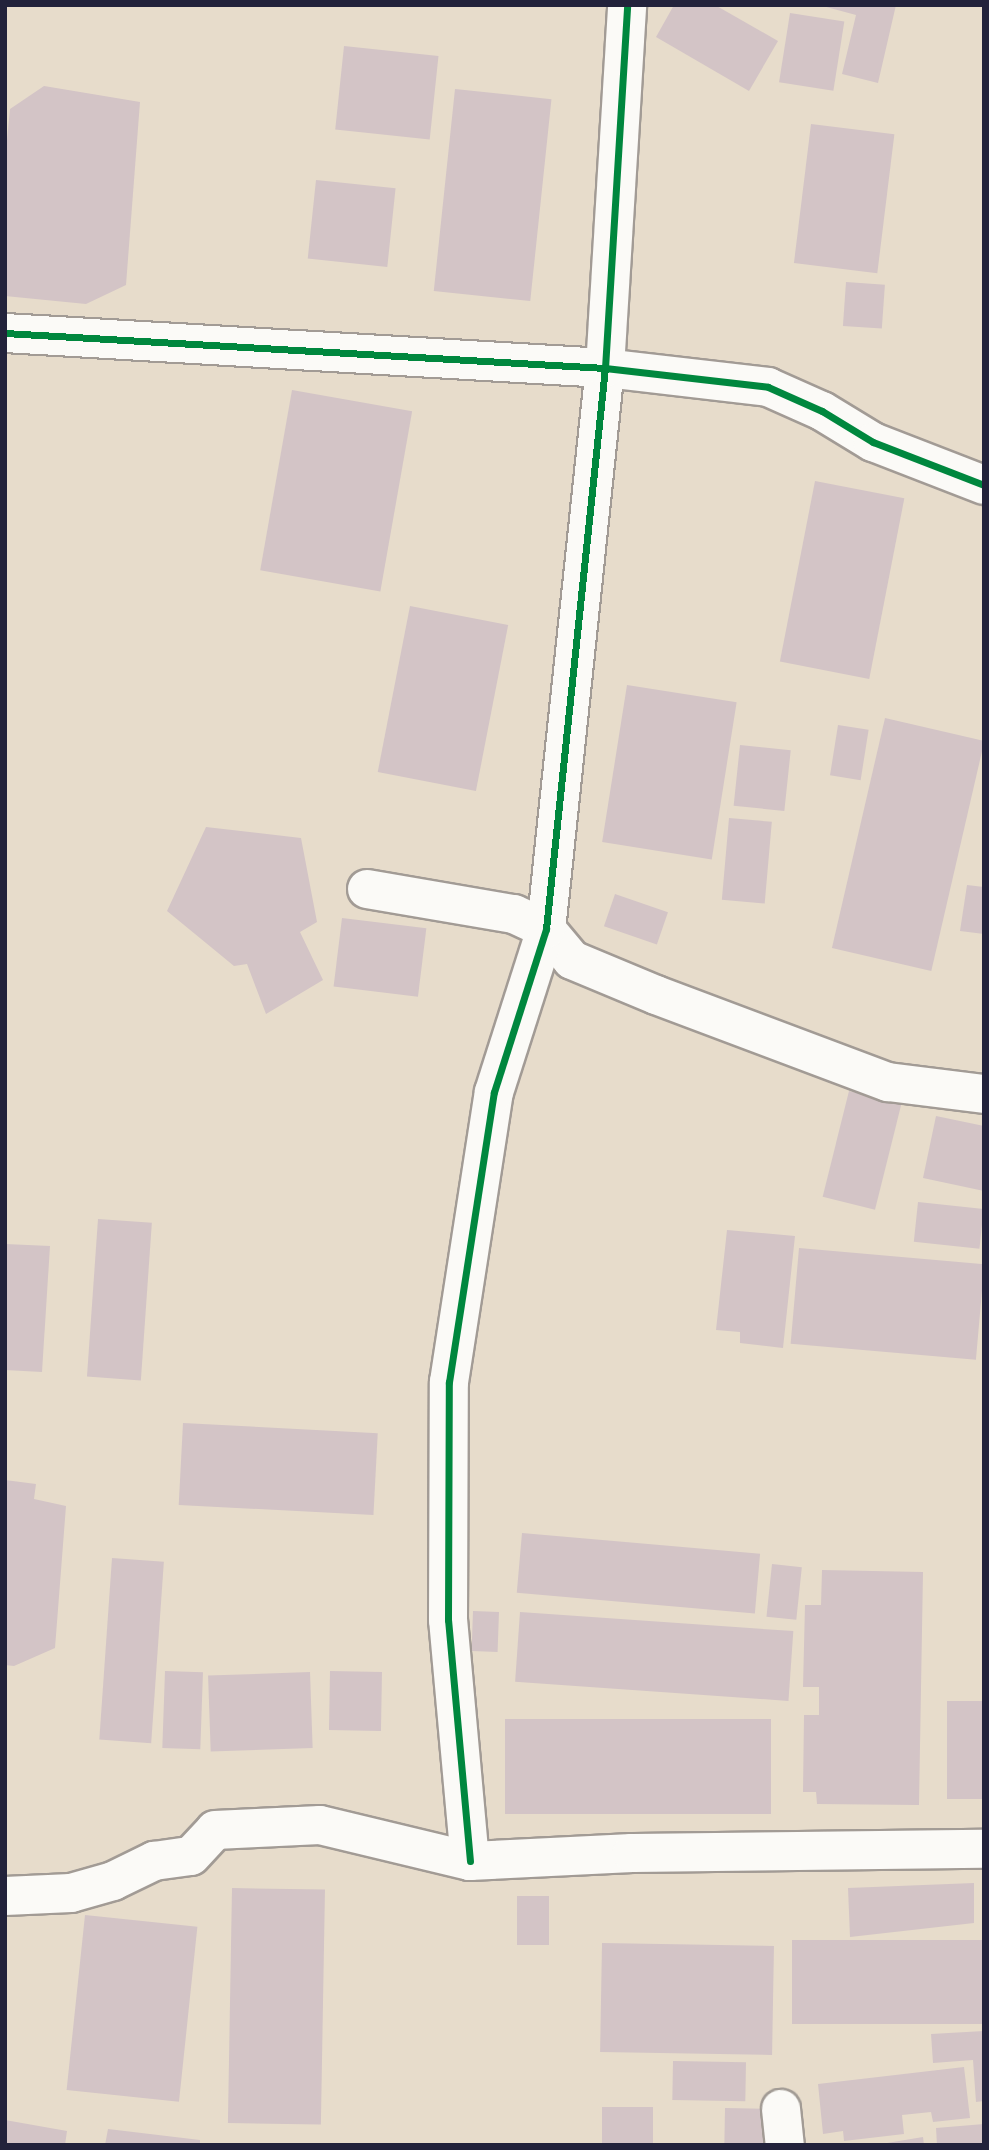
<!DOCTYPE html>
<html>
<head>
<meta charset="utf-8">
<style>
	body { margin:0 }
	#map { position:relative; width:989px; height:2150px; overflow:hidden; background:#e7dccb; font-family:Cardo,serif }
	div>[style] { position:absolute }
	.building>* { inset:0; background:#d3c4c6; transform-origin:0 0 }
	.roads { filter:drop-shadow(2px 0 #a29b95) drop-shadow(-2px 0 #a29b95) drop-shadow(0 2px #a29b95) drop-shadow(0 -2px #a29b95) }
	.minor>* { height:38px; margin:-19px; padding:0 19px; transform-origin:19px; border-radius:19px; background:#fbfaf7 }
	.cycleway>* { height:7px; margin:-3.5px; padding:0 3.5px; transform-origin:3.5px; border-radius:3.5px; background:#00873e }
	span { translate:-50% -50%; white-space:nowrap; text-align:center; line-height:1.15; -webkit-text-stroke:5px #fcf5e5; paint-order:stroke }
	.frame { position:absolute; inset:0; border:7px solid #22223b; pointer-events:none }
</style>
</head>
<body>
<div id="map">
	<div class="building">
		<i style="clip-path:polygon(674px 5px,715px 5px,778px 41px,749px 91px,656px 37px)"></i>
		<i style="clip-path:polygon(896px 5px,878px 83px,842px 74px,856px 15px,819px 5px)"></i>
		<i style="left:790px;top:13px;width:55px;height:70px;rotate:9deg"></i>
		<i style="left:344px;top:46px;width:95px;height:84px;rotate:6deg"></i>
		<i style="clip-path:polygon(44px 86px,140px 102px,126px 285px,86px 304px,5px 296px,5px 160px,10px 109px)"></i>
		<i style="left:455px;top:89px;width:97px;height:203px;rotate:6deg"></i>
		<i style="left:811px;top:124px;width:84px;height:140px;rotate:7deg"></i>
		<i style="left:316px;top:180px;width:80px;height:79px;rotate:6deg"></i>
		<i style="left:846px;top:282px;width:39px;height:44px;rotate:4deg"></i>
		<i style="left:292px;top:390px;width:122px;height:183px;rotate:10deg"></i>
		<i style="left:815px;top:481px;width:91px;height:184px;rotate:11deg"></i>
		<i style="left:410px;top:606px;width:100px;height:169px;rotate:11deg"></i>
		<i style="left:627px;top:685px;width:111px;height:159px;rotate:9deg"></i>
		<i style="left:885px;top:718px;width:102px;height:236px;rotate:13deg"></i>
		<i style="left:838px;top:725px;width:31px;height:51px;rotate:9deg"></i>
		<i style="left:740px;top:745px;width:51px;height:61px;rotate:6deg"></i>
		<i style="left:729px;top:818px;width:43px;height:82px;rotate:5deg"></i>
		<i style="clip-path:polygon(206px 827px,301px 838px,317px 922px,300px 932px,323px 980px,266px 1014px,247px 964px,234px 966px,167px 911px)"></i>
		<i style="clip-path:polygon(967px 885px,984px 887px,984px 934px,960px 931px)"></i>
		<i style="left:615px;top:894px;width:56px;height:34px;rotate:19deg"></i>
		<i style="left:342px;top:918px;width:85px;height:69px;rotate:7deg"></i>
		<i style="left:849px;top:1091px;width:54px;height:109px;rotate:14deg"></i>
		<i style="clip-path:polygon(936px 1116px,984px 1126px,984px 1191px,923px 1178px)"></i>
		<i style="left:918px;top:1202px;width:66px;height:40px;rotate:6deg"></i>
		<i style="left:98px;top:1219px;width:54px;height:158px;rotate:4deg"></i>
		<i style="clip-path:polygon(727px 1230px,795px 1236px,783px 1348px,740px 1343px,740px 1332px,716px 1330px)"></i>
		<i style="clip-path:polygon(5px 1244px,50px 1246px,42px 1372px,5px 1370px)"></i>
		<i style="left:799px;top:1248px;width:186px;height:96px;rotate:5deg"></i>
		<i style="left:183px;top:1423px;width:195px;height:82px;rotate:3deg"></i>
		<i style="clip-path:polygon(5px 1480px,36px 1484px,34px 1499px,66px 1506px,55px 1648px,14px 1666px,5px 1665px)"></i>
		<i style="left:522px;top:1533px;width:239px;height:60px;rotate:5deg"></i>
		<i style="left:112px;top:1558px;width:52px;height:182px;rotate:4deg"></i>
		<i style="left:772px;top:1564px;width:30px;height:53px;rotate:6deg"></i>
		<i style="clip-path:polygon(822px 1570px,923px 1572px,919px 1805px,817px 1804px,816px 1792px,803px 1792px,804px 1715px,819px 1715px,819px 1687px,803px 1687px,805px 1605px,821px 1605px)"></i>
		<i style="left:473px;top:1611px;width:26px;height:40px;rotate:2deg"></i>
		<i style="left:520px;top:1612px;width:274px;height:70px;rotate:4deg"></i>
		<i style="left:165px;top:1671px;width:38px;height:77px;rotate:2deg"></i>
		<i style="left:330px;top:1671px;width:52px;height:59px;rotate:1deg"></i>
		<i style="left:310px;top:1672px;width:76px;height:102px;rotate:88deg"></i>
		<i style="left:984px;top:1701px;width:98px;height:37px;rotate:90deg"></i>
		<i style="left:505px;top:1719px;width:266px;height:95px"></i>
		<i style="clip-path:polygon(974px 1883px,974px 1923px,850px 1937px,848px 1888px)"></i>
		<i style="left:232px;top:1888px;width:93px;height:235px;rotate:1deg"></i>
		<i style="left:517px;top:1896px;width:32px;height:49px"></i>
		<i style="left:85px;top:1915px;width:113px;height:176px;rotate:6deg"></i>
		<i style="left:984px;top:1940px;width:84px;height:192px;rotate:90deg"></i>
		<i style="left:602px;top:1943px;width:172px;height:109px;rotate:1deg"></i>
		<i style="clip-path:polygon(984px 2031px,984px 2101px,976px 2102px,973px 2060px,933px 2063px,931px 2034px)"></i>
		<i style="left:673px;top:2061px;width:73px;height:39px;rotate:1deg"></i>
		<i style="clip-path:polygon(964px 2067px,970px 2118px,933px 2122px,931px 2112px,902px 2115px,904px 2134px,844px 2141px,843px 2131px,823px 2134px,818px 2084px)"></i>
		<i style="left:602px;top:2107px;width:51px;height:38px"></i>
		<i style="left:725px;top:2108px;width:49px;height:37px;rotate:1deg"></i>
		<i style="clip-path:polygon(5px 2120px,67px 2131px,65px 2145px,5px 2145px)"></i>
		<i style="clip-path:polygon(984px 2124px,984px 2145px,937px 2145px,936px 2128px)"></i>
		<i style="clip-path:polygon(108px 2129px,200px 2140px,200px 2145px,105px 2145px)"></i>
		<i style="clip-path:polygon(923px 2137px,924px 2145px,887px 2145px,887px 2143px)"></i>
	</div>
	<div class="roads">
		<div class="minor">
			<i style="left:5px;top:333px;width:601px;rotate:3.34deg"></i>
			<i style="left:605px;top:368px;width:164px;rotate:6.6deg"></i>
			<i style="left:768px;top:387px;width:59px;rotate:24deg"></i>
			<i style="left:822px;top:411px;width:60px;rotate:31.3deg"></i>
			<i style="left:873px;top:442px;width:119px;rotate:21.2deg"></i>
			<i style="left:367px;top:889px;width:149px;rotate:9.7deg"></i>
			<i style="left:514px;top:914px;width:35px;rotate:25deg"></i>
			<i style="left:546px;top:929px;width:40px;rotate:50deg"></i>
			<i style="left:572px;top:960px;width:91px;rotate:22.6deg"></i>
			<i style="left:656px;top:995px;width:248px;rotate:20.6deg"></i>
			<i style="left:888px;top:1082px;width:97px;rotate:7.1deg"></i>
			<i style="left:470px;top:1861px;width:242px;rotate:-95.2deg"></i>
			<i style="left:448px;top:1620px;width:238px;rotate:-89.8deg"></i>
			<i style="left:449px;top:1382px;width:293px;rotate:-81.2deg"></i>
			<i style="left:494px;top:1092px;width:171px;rotate:-72.3deg"></i>
			<i style="left:546px;top:929px;width:564px;rotate:-84deg"></i>
			<i style="left:605px;top:368px;width:364px;rotate:-86.5deg"></i>
			<i style="left:5px;top:1896px;width:66px;rotate:-2.6deg"></i>
			<i style="left:71px;top:1893px;width:44px;rotate:-15.9deg"></i>
			<i style="left:113px;top:1881px;width:46px;rotate:-26deg"></i>
			<i style="left:154px;top:1861px;width:37px;rotate:-8deg"></i>
			<i style="left:191px;top:1856px;width:35px;rotate:-47deg"></i>
			<i style="left:215px;top:1830px;width:105px;rotate:-2.7deg"></i>
			<i style="left:320px;top:1825px;width:154px;rotate:13.5deg"></i>
			<i style="left:470px;top:1861px;width:162px;rotate:-2.8deg"></i>
			<i style="left:632px;top:1853px;width:352px;rotate:-0.7deg"></i>
			<i style="left:781px;top:2109px;width:36px;rotate:84deg"></i>
		</div>
	</div>
	<div class="cycleway">
		<i style="left:5px;top:333px;width:601px;rotate:3.34deg"></i>
		<i style="left:605px;top:368px;width:164px;rotate:6.6deg"></i>
		<i style="left:768px;top:387px;width:59px;rotate:24deg"></i>
		<i style="left:822px;top:411px;width:60px;rotate:31.3deg"></i>
		<i style="left:873px;top:442px;width:119px;rotate:21.2deg"></i>
		<i style="left:470px;top:1861px;width:242px;rotate:-95.2deg"></i>
		<i style="left:448px;top:1620px;width:238px;rotate:-89.8deg"></i>
		<i style="left:449px;top:1382px;width:293px;rotate:-81.2deg"></i>
		<i style="left:494px;top:1092px;width:171px;rotate:-72.3deg"></i>
		<i style="left:546px;top:929px;width:564px;rotate:-84deg"></i>
		<i style="left:605px;top:368px;width:364px;rotate:-86.5deg"></i>
	</div>
	<div class="frame"></div>
</div>
</body>
</html>
